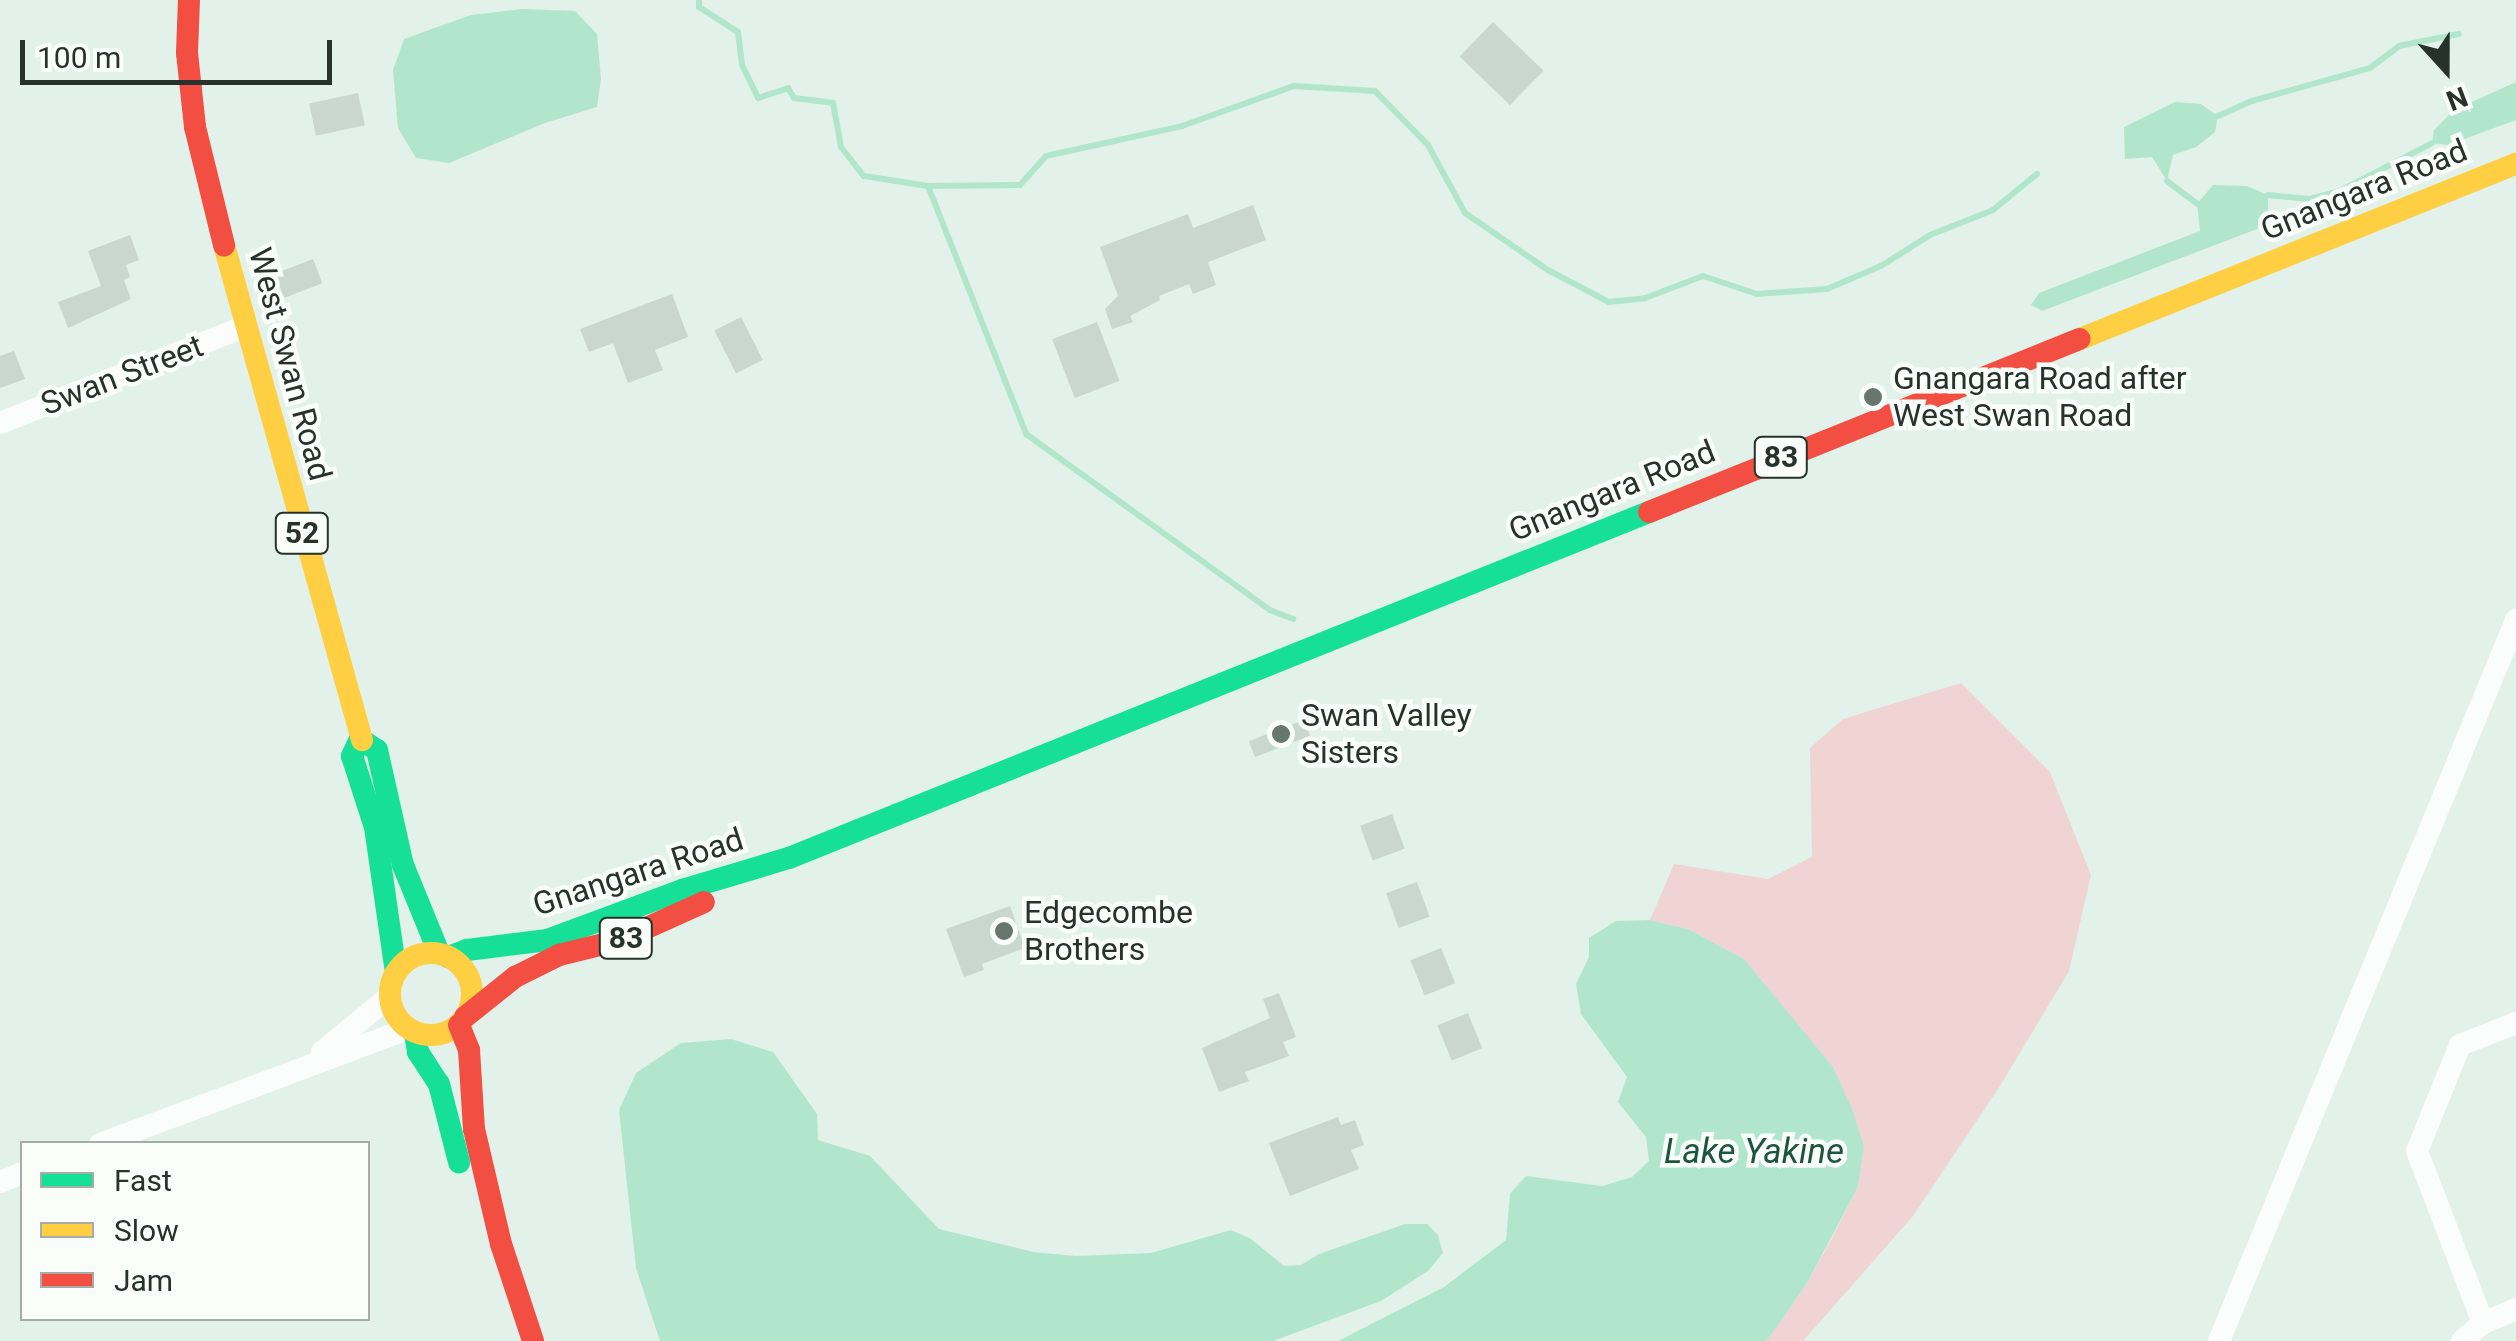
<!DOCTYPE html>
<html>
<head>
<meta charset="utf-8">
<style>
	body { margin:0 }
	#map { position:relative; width:2516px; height:1341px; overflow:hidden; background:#e2f1e9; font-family:Roboto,sans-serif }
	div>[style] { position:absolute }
	.green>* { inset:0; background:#efd4d3 }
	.water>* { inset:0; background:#b2e6cc }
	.stream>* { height:6px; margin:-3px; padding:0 3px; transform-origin:3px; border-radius:3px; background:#b2e6cc }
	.building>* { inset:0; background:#cad7d0; transform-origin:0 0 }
	.street>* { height:22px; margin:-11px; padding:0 11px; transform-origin:11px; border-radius:11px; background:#fbfdfc }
	.fast>* { height:22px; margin:-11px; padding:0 11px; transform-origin:11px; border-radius:11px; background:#16e098 }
	.slow>* { height:22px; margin:-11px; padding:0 11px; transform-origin:11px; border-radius:11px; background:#ffcf43 }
	.slow>.ring { margin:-11px; padding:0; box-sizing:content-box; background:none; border:22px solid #ffcf43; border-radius:50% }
	.jam>* { height:22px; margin:-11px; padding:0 11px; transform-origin:11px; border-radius:11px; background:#f24e42 }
	.dots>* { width:28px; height:28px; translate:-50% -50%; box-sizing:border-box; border:5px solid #f9fefb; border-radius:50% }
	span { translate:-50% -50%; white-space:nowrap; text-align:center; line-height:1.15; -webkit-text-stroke:9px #f9fefb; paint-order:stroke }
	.shield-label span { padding:2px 8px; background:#f9fefb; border:2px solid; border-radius:8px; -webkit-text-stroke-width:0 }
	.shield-label { font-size:30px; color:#28322d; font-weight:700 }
	.street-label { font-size:32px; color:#28322d }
	.poi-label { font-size:32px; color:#28322d }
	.left { translate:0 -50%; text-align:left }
	.water-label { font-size:35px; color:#1f553d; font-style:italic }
	.legend { position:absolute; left:20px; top:1141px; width:350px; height:180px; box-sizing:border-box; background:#f9fefb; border:2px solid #a5aca9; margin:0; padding:12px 18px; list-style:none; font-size:30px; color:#28322d }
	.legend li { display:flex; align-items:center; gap:20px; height:50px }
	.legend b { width:50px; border:2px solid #a5aca9 }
	.north { position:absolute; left:2396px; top:20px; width:100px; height:100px; -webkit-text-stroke:8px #f9fefb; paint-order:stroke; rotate:159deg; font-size:28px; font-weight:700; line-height:40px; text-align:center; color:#28322d }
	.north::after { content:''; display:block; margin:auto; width:35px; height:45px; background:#28322d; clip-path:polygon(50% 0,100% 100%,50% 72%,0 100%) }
	.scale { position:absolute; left:20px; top:40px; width:312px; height:45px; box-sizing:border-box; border:5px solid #28322d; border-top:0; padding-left:12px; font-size:30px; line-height:35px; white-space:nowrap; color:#28322d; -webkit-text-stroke:8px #f9fefb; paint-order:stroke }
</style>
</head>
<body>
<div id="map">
	<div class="green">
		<i style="clip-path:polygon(1961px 683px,2050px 772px,2091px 875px,2069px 971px,1998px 1089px,1913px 1216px,1803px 1341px,1766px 1341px,1807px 1283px,1832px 1238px,1858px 1187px,1864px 1147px,1832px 1067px,1744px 959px,1688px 929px,1650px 920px,1674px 864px,1768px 879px,1812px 857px,1810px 748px,1843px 719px)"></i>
	</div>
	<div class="water">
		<i style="clip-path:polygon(522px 9px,575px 11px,597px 34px,601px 79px,597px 107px,545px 123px,449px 163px,416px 158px,398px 128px,393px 70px,404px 39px,471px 15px)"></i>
		<i style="clip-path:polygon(2516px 82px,2516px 120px,2448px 145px,2432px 143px,2434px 130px,2454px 110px)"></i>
		<i style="clip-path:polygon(2175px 102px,2201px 104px,2218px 116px,2215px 132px,2196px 147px,2173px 155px,2167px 181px,2152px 157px,2125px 159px,2124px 127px)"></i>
		<i style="clip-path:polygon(2213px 185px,2247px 186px,2268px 195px,2268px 212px,2257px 229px,2042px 311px,2031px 305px,2039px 293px,2200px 231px,2197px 204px)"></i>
		<i style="clip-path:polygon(1650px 920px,1688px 929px,1744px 959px,1833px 1067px,1853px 1111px,1864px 1147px,1858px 1187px,1807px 1283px,1778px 1325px,1766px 1341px,1338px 1341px,1444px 1287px,1506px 1240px,1510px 1194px,1526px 1176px,1602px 1186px,1632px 1177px,1649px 1161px,1646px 1137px,1618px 1102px,1627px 1077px,1581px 1014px,1576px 984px,1589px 957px,1589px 938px,1616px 921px)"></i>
		<i style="clip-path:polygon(731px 1039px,773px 1052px,817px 1114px,818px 1140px,870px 1156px,939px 1229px,1033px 1252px,1076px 1256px,1151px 1253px,1231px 1230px,1251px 1239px,1284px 1266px,1301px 1265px,1319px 1254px,1405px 1224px,1427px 1224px,1438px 1235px,1443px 1253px,1428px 1271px,1381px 1301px,1273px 1341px,660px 1341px,636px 1268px,619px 1110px,636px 1073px,681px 1043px)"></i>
	</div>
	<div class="stream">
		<i style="left:699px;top:0;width:7px;rotate:90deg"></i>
		<i style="left:699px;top:7px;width:46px;rotate:32.7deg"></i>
		<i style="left:738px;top:32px;width:33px;rotate:83deg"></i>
		<i style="left:742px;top:65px;width:37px;rotate:64deg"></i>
		<i style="left:758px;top:98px;width:32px;rotate:-18deg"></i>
		<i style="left:788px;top:88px;width:12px;rotate:59deg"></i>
		<i style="left:794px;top:98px;width:39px;rotate:7deg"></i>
		<i style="left:833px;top:103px;width:45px;rotate:79.7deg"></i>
		<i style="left:841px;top:147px;width:37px;rotate:52deg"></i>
		<i style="left:864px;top:176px;width:65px;rotate:8.9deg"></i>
		<i style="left:928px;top:186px;width:92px;rotate:-0.6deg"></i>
		<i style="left:1020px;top:185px;width:39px;rotate:-48deg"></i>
		<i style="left:1046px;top:156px;width:139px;rotate:-12.4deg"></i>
		<i style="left:1182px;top:126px;width:119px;rotate:-19.7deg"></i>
		<i style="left:1294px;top:86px;width:81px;rotate:3.5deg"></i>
		<i style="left:1375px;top:91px;width:76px;rotate:45.5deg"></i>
		<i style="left:1428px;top:145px;width:77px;rotate:61.4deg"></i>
		<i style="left:1465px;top:213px;width:101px;rotate:34.5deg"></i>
		<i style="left:1548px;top:270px;width:69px;rotate:27.7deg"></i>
		<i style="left:1609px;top:302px;width:36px;rotate:-6deg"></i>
		<i style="left:1645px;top:298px;width:62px;rotate:-20.8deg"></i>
		<i style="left:1703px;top:276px;width:57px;rotate:18.4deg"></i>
		<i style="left:1757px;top:294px;width:70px;rotate:-4.1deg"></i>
		<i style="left:1827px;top:289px;width:59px;rotate:-23.1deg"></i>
		<i style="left:1881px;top:266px;width:58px;rotate:-32.3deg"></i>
		<i style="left:1930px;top:235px;width:68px;rotate:-21.6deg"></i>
		<i style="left:1993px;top:210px;width:57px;rotate:-39.3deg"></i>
		<i style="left:2218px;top:116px;width:37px;rotate:-24deg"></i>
		<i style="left:2252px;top:101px;width:123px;rotate:-15.6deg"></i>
		<i style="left:2370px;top:68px;width:36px;rotate:-37deg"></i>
		<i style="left:2399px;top:46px;width:61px;rotate:-11.3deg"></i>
		<i style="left:2167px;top:181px;width:38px;rotate:37deg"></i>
		<i style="left:928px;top:186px;width:267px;rotate:68.4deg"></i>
		<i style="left:1026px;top:434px;width:301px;rotate:35.8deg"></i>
		<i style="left:1270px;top:610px;width:25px;rotate:21deg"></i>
		<i style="left:2268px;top:195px;width:41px;rotate:5.6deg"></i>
		<i style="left:2309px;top:199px;width:30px;rotate:-14deg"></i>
		<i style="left:2338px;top:192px;width:106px;rotate:-27.5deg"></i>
	</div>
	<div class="building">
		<i style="left:1493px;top:22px;width:70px;height:48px;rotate:44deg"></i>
		<i style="left:358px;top:93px;width:33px;height:50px;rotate:78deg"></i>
		<i style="clip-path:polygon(1253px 205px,1266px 240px,1208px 262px,1216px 285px,1193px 294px,1189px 284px,1159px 296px,1160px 300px,1130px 316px,1133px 322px,1112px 329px,1105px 309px,1118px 296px,1100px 247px,1188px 214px,1193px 228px)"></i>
		<i style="clip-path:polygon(130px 235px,139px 260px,126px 265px,130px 277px,124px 280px,131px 299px,68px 328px,58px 302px,101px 286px,88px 251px)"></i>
		<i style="left:313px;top:259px;width:26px;height:41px;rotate:69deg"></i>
		<i style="clip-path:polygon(672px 294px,688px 337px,655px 350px,663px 370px,628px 383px,613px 343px,589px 352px,580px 329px)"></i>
		<i style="left:741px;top:317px;width:48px;height:30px;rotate:63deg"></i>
		<i style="left:1097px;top:322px;width:63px;height:48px;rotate:69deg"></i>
		<i style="clip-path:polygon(14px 351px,25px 379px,0 388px,0 356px)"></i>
		<i style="left:1304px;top:720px;width:17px;height:59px;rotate:69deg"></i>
		<i style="left:1392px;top:814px;width:37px;height:34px;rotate:70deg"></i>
		<i style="left:1417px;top:882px;width:37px;height:33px;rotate:70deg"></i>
		<i style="clip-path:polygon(1010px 906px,1025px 948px,982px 964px,984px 970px,964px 977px,946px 929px)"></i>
		<i style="left:1441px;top:948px;width:38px;height:33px;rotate:68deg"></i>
		<i style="clip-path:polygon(1279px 993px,1296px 1037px,1283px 1042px,1289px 1056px,1245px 1072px,1249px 1081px,1219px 1092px,1202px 1048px,1270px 1018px,1263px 999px)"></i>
		<i style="left:1468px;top:1013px;width:38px;height:33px;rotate:68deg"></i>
		<i style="clip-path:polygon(1338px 1117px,1341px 1125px,1355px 1120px,1364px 1145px,1351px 1150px,1359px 1169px,1290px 1196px,1269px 1143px)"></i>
	</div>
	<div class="street">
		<i style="left:0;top:423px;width:262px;rotate:-21.5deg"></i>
		<i style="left:322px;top:1052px;width:87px;rotate:-39.4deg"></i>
		<i style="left:100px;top:1144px;width:329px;rotate:-20.5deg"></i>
		<i style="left:0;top:1182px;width:24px;rotate:-22deg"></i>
		<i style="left:2483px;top:1323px;width:184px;rotate:-111deg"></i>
		<i style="left:2417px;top:1151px;width:114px;rotate:-67.9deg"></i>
		<i style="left:2460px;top:1045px;width:60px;rotate:-21.4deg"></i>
		<i style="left:2219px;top:1341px;width:780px;rotate:-67.61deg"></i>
		<i style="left:2462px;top:1341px;width:28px;rotate:-41deg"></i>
		<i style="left:2483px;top:1323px;width:36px;rotate:-23deg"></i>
	</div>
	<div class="fast">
		<i style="left:360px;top:739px;width:19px;rotate:115deg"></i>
		<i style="left:352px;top:756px;width:75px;rotate:72.1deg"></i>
		<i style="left:375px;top:827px;width:147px;rotate:81.8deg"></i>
		<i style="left:362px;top:740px;width:18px;rotate:34deg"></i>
		<i style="left:377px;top:750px;width:118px;rotate:77.3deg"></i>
		<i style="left:403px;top:865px;width:95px;rotate:67.8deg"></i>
		<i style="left:448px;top:957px;width:20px;rotate:-20deg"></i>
		<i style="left:467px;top:950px;width:81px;rotate:-7.1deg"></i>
		<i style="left:547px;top:940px;width:144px;rotate:-20.3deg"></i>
		<i style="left:682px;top:890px;width:112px;rotate:-16.7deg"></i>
		<i style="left:789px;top:858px;width:927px;rotate:-21.92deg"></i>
		<i style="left:415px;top:1033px;width:19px;rotate:81deg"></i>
		<i style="left:418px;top:1052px;width:38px;rotate:57deg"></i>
		<i style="left:439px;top:1084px;width:81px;rotate:75.6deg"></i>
	</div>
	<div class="slow">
		<i style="left:224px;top:245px;width:514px;rotate:74.42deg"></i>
		<i style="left:2080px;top:339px;width:470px;rotate:-21.9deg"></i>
		<i class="ring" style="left:390px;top:953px;width:60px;height:60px"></i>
	</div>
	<div class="jam">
		<i style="left:189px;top:0;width:53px;rotate:92.2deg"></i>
		<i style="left:187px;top:53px;width:74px;rotate:83.8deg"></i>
		<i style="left:195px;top:127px;width:122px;rotate:76.2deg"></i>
		<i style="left:1649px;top:512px;width:464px;rotate:-21.9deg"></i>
		<i style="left:465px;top:1017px;width:64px;rotate:-38.7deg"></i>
		<i style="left:515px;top:977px;width:49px;rotate:-26.6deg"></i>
		<i style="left:559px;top:955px;width:63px;rotate:-13.8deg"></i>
		<i style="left:620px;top:940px;width:92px;rotate:-24.3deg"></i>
		<i style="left:459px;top:1025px;width:27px;rotate:68deg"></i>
		<i style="left:469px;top:1050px;width:79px;rotate:86.4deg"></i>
		<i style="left:474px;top:1129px;width:118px;rotate:76.8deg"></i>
		<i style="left:501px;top:1244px;width:102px;rotate:71.7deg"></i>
	</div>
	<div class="dots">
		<i style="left:1873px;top:397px;background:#69756f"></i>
		<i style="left:1281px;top:734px;background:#69756f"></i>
		<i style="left:1004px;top:931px;background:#69756f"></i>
	</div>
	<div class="shield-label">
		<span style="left:1781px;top:457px">83</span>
		<span style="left:302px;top:533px">52</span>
		<span style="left:626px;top:938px">83</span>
	</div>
	<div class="street-label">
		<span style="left:2364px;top:190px;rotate:-22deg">Gnangara Road</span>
		<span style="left:290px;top:364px;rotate:75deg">West Swan Road</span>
		<span style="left:122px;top:375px;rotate:-21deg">Swan Street</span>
		<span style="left:1612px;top:491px;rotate:-22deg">Gnangara Road</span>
		<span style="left:638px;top:872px;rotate:-18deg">Gnangara Road</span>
	</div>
	<div class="poi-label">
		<span class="left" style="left:1893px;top:397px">Gnangara Road after<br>West Swan Road</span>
		<span class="left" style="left:1301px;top:734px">Swan Valley<br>Sisters</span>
		<span class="left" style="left:1024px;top:931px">Edgecombe<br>Brothers</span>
	</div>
	<div class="water-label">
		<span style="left:1754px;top:1152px">Lake Yakine</span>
	</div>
	<ul class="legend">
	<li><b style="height:12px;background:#16e098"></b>Fast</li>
	<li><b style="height:12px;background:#ffcf43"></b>Slow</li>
	<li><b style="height:12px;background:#f24e42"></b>Jam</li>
	</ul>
	<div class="north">N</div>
	<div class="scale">100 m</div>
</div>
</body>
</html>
